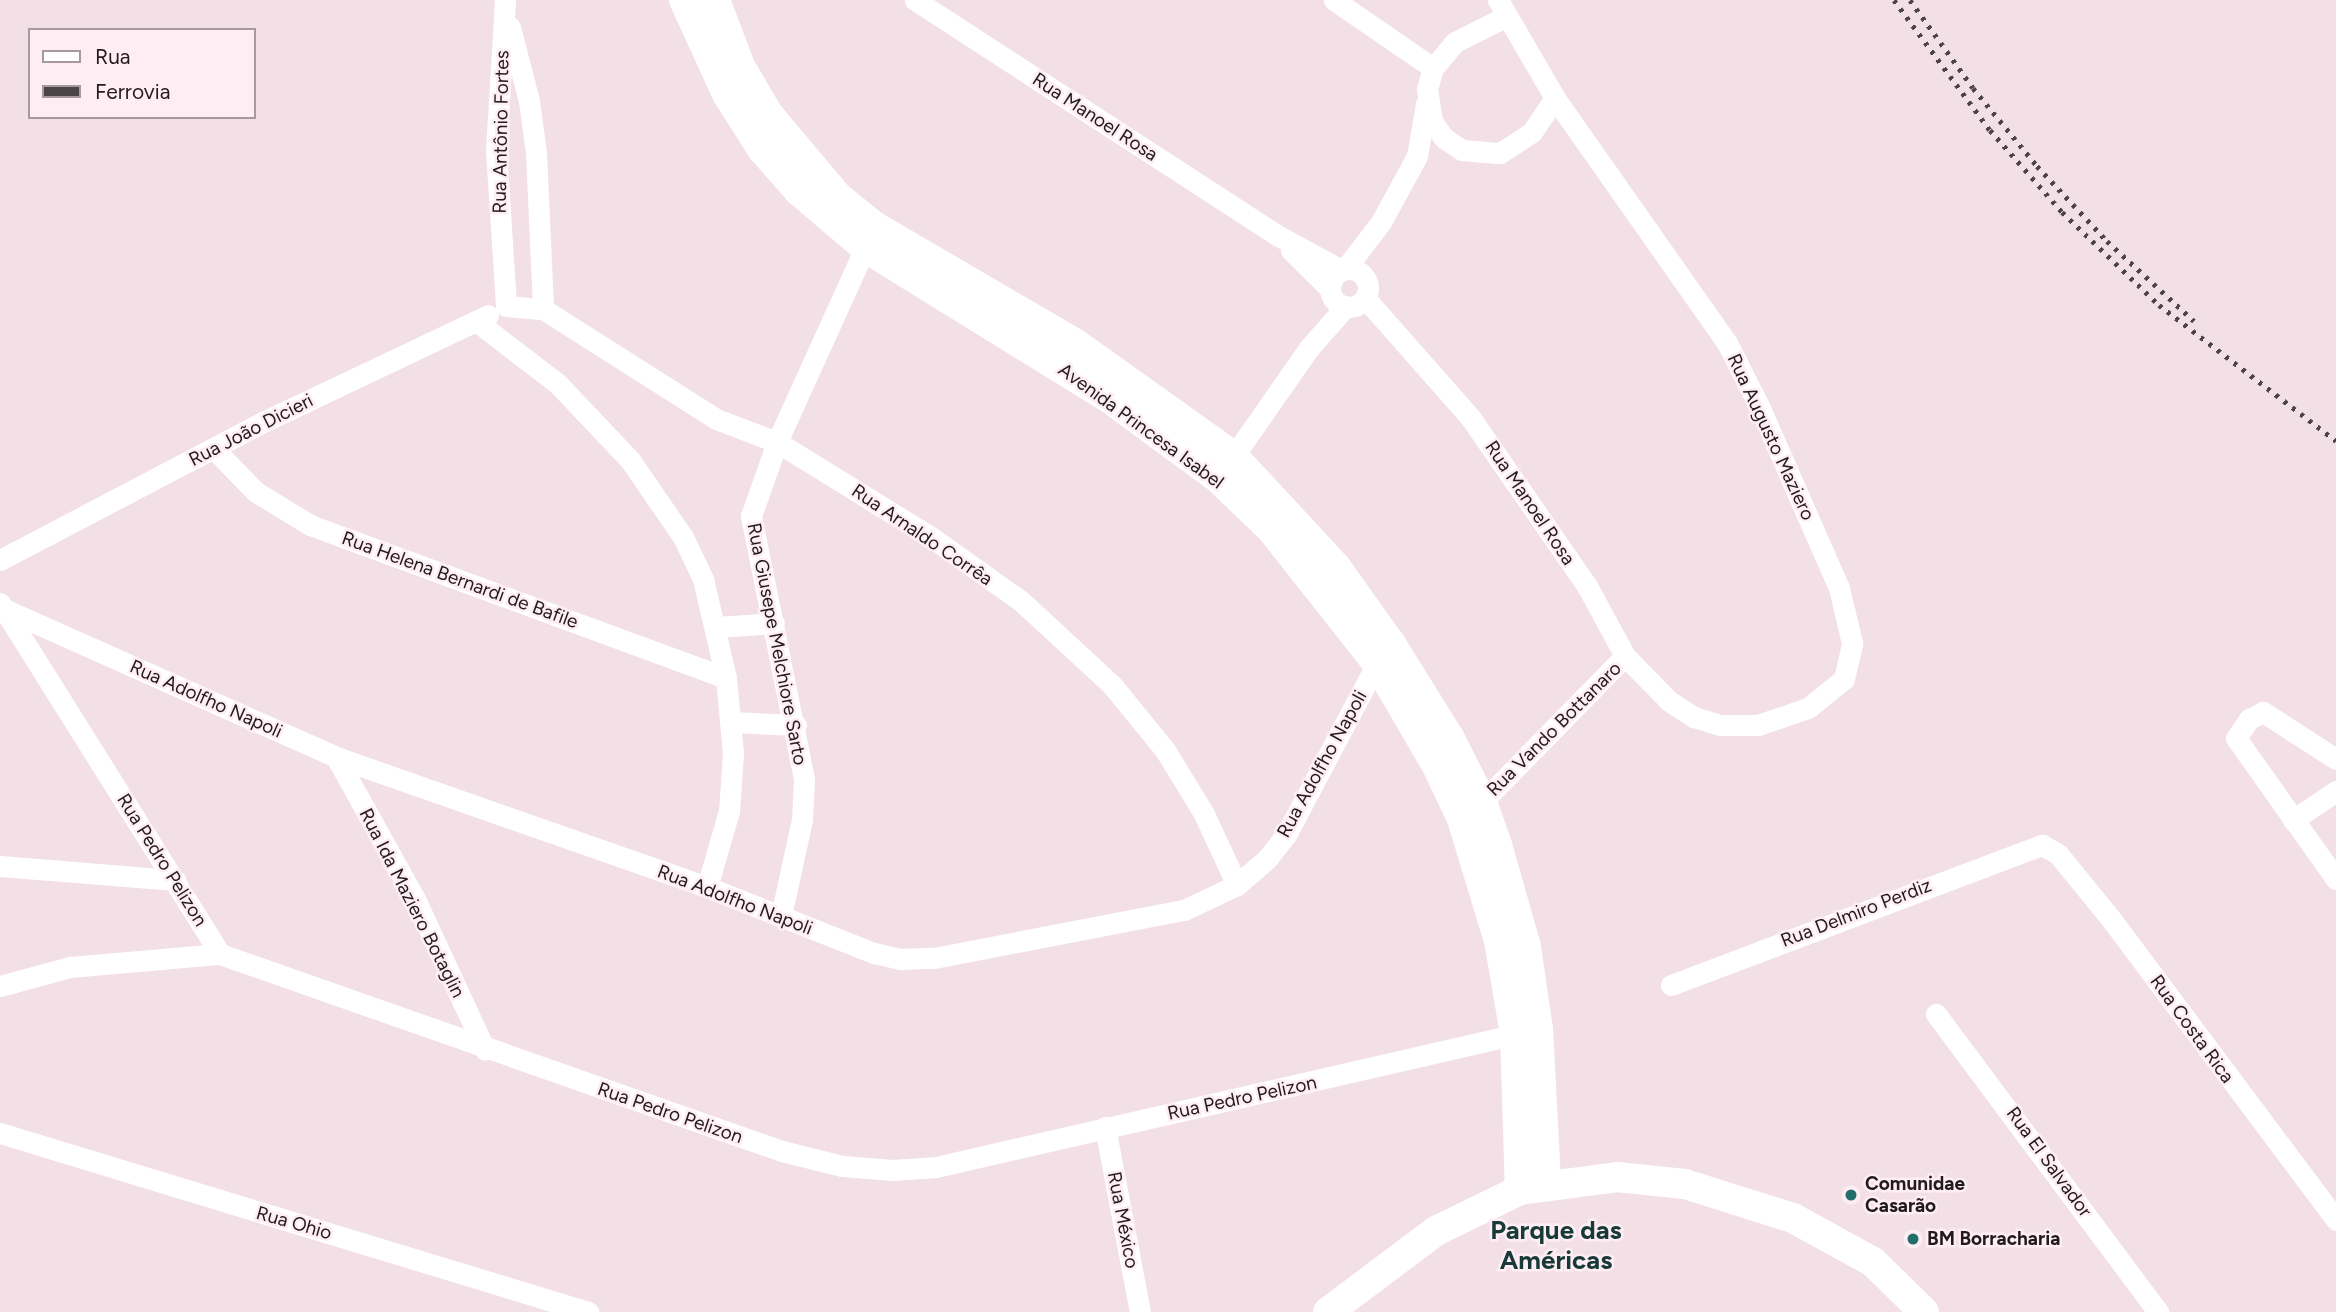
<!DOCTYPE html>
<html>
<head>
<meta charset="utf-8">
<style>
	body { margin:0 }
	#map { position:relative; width:2336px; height:1312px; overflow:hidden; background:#f3e0e6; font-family:Figtree,sans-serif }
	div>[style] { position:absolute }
	.street>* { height:21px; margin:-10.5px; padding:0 10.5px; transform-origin:10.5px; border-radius:10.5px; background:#fff }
	.street>.ring { margin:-10.5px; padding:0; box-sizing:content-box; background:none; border:21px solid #fff; border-radius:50% }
	.secondary>* { height:30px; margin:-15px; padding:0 15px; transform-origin:15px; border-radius:15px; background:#fff }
	.rail>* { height:5px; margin-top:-2.5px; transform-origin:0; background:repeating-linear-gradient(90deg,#4c4447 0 3.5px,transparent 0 10.5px) }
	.dots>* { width:19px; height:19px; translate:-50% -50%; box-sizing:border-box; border:4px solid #feeef3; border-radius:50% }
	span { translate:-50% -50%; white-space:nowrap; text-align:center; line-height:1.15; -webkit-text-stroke:5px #feeef3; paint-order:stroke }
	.street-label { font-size:19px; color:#211b1d }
	.poi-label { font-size:19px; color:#211b1d; font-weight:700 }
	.left { translate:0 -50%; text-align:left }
	.district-label { font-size:26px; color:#173938; font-weight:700 }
	.legend { position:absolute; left:28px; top:28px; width:228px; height:91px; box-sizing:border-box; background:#feeef3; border:2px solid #a69a9d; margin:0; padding:9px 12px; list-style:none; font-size:21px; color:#211b1d }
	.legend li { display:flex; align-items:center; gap:14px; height:35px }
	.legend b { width:35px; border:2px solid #a69a9d }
</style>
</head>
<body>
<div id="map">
	<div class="street">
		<i style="left:505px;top:0;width:150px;rotate:93.4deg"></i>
		<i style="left:496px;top:150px;width:156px;rotate:86.3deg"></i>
		<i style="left:915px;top:0;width:429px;rotate:33deg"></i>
		<i style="left:1275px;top:234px;width:75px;rotate:28.6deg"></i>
		<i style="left:1334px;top:0;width:120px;rotate:34.5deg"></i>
		<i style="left:1505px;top:17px;width:56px;rotate:153.4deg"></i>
		<i style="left:1455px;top:42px;width:34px;rotate:130deg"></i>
		<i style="left:1433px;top:68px;width:22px;rotate:106deg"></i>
		<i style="left:1427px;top:89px;width:32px;rotate:81deg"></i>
		<i style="left:1432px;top:121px;width:21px;rotate:55deg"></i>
		<i style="left:1444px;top:138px;width:22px;rotate:34deg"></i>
		<i style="left:1462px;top:150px;width:38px;rotate:5deg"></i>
		<i style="left:1500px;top:153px;width:38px;rotate:-33deg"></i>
		<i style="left:1532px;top:132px;width:41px;rotate:-55.9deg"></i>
		<i style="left:510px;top:27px;width:76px;rotate:75.6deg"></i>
		<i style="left:529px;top:101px;width:52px;rotate:82.3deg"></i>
		<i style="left:536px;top:153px;width:156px;rotate:87.4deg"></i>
		<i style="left:1291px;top:250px;width:55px;rotate:45deg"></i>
		<i style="left:1345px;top:269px;width:59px;rotate:-52.5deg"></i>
		<i style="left:1381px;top:222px;width:75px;rotate:-61.4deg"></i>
		<i style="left:1417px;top:156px;width:53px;rotate:-80.2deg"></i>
		<i class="ring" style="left:1330px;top:269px;width:17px;height:17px"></i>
		<i style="left:1365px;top:298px;width:159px;rotate:48.6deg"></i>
		<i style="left:1470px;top:417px;width:206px;rotate:55.3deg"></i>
		<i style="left:1587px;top:586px;width:80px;rotate:61.5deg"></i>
		<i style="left:1625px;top:656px;width:63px;rotate:45.6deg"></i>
		<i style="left:1669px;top:701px;width:30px;rotate:33deg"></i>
		<i style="left:1694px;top:717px;width:28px;rotate:17deg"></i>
		<i style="left:1721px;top:725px;width:37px"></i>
		<i style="left:1758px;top:725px;width:53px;rotate:-18.8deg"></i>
		<i style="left:1808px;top:708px;width:46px;rotate:-38.9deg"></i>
		<i style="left:1844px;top:679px;width:37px;rotate:-77deg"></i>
		<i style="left:1852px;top:643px;width:57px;rotate:-103.3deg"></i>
		<i style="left:1839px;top:588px;width:194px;rotate:-113.7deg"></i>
		<i style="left:1761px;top:410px;width:75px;rotate:-116.9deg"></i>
		<i style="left:1727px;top:343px;width:299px;rotate:-125.1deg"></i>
		<i style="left:1555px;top:98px;width:113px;rotate:-120.2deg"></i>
		<i style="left:506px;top:306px;width:37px;rotate:5deg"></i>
		<i style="left:543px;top:309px;width:205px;rotate:32.4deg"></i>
		<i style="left:716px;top:419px;width:65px;rotate:20.7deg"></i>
		<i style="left:777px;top:442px;width:185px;rotate:31.7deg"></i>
		<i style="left:934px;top:539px;width:107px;rotate:35.5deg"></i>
		<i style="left:1021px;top:601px;width:124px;rotate:42.7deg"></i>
		<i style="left:1112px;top:685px;width:84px;rotate:50.8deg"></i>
		<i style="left:1165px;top:750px;width:75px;rotate:58.6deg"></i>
		<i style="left:1204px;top:814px;width:78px;rotate:65.1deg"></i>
		<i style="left:476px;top:321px;width:103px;rotate:37.5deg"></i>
		<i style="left:558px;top:384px;width:105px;rotate:46.5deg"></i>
		<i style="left:630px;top:460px;width:93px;rotate:55.5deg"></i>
		<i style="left:683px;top:537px;width:47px;rotate:64.5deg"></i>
		<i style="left:703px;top:579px;width:102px;rotate:76.9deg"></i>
		<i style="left:726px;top:678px;width:76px;rotate:84.7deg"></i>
		<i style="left:733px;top:754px;width:57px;rotate:94deg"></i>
		<i style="left:729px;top:811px;width:79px;rotate:106.1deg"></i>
		<i style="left:214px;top:449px;width:60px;rotate:45.7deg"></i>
		<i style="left:256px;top:492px;width:63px;rotate:31.4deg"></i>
		<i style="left:310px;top:525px;width:443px;rotate:20.2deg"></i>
		<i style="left:1226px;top:467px;width:145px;rotate:-55.1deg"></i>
		<i style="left:1309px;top:348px;width:56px;rotate:-48.6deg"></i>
		<i style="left:0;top:560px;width:297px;rotate:-27.7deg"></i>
		<i style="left:263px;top:422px;width:249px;rotate:-25.4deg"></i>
		<i style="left:0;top:603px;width:414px;rotate:57.9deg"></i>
		<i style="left:220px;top:954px;width:596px;rotate:19.32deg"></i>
		<i style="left:782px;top:1151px;width:62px;rotate:14deg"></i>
		<i style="left:842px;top:1166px;width:51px;rotate:4.5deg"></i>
		<i style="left:893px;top:1170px;width:43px;rotate:-4deg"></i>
		<i style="left:936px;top:1167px;width:605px;rotate:-12.89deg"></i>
		<i style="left:4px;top:609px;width:363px;rotate:24deg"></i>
		<i style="left:336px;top:757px;width:393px;rotate:19.3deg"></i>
		<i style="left:707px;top:887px;width:180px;rotate:21.6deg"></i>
		<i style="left:874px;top:953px;width:27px;rotate:13deg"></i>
		<i style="left:900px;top:959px;width:34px;rotate:-2deg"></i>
		<i style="left:934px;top:958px;width:255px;rotate:-10.9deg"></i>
		<i style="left:1184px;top:910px;width:59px;rotate:-25.3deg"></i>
		<i style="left:1237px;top:885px;width:40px;rotate:-41deg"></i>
		<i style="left:1267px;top:859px;width:31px;rotate:-52deg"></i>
		<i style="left:1286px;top:835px;width:195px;rotate:-62.1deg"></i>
		<i style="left:717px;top:627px;width:57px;rotate:-4deg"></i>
		<i style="left:732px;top:722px;width:64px;rotate:2.7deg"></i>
		<i style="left:336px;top:757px;width:162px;rotate:60.9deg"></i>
		<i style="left:415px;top:899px;width:166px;rotate:65.1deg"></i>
		<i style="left:2336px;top:759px;width:87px;rotate:-147.2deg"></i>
		<i style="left:2263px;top:712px;width:16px;rotate:153deg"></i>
		<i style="left:2249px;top:719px;width:23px;rotate:124deg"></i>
		<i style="left:2236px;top:738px;width:173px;rotate:54.7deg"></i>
		<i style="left:1482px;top:802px;width:204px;rotate:-45.6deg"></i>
		<i style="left:2293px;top:820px;width:52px;rotate:-34deg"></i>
		<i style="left:0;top:866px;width:176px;rotate:4.6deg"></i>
		<i style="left:781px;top:916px;width:98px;rotate:-77.7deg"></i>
		<i style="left:802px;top:820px;width:41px;rotate:-87.2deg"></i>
		<i style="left:804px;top:779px;width:268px;rotate:-101.4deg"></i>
		<i style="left:751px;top:516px;width:78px;rotate:-70.6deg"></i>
		<i style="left:777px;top:442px;width:225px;rotate:-65.6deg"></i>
		<i style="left:1671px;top:985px;width:397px;rotate:-20.7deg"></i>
		<i style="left:2042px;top:845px;width:18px;rotate:29deg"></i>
		<i style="left:2058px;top:854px;width:84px;rotate:50.8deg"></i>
		<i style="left:2111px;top:919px;width:376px;rotate:53.2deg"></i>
		<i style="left:0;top:986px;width:73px;rotate:-15.2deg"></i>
		<i style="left:70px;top:967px;width:151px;rotate:-5deg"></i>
		<i style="left:1936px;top:1014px;width:372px;rotate:53.3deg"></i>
		<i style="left:1105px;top:1127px;width:188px;rotate:79.3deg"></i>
		<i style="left:0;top:1133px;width:615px;rotate:16.93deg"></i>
	</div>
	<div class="secondary">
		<i style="left:684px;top:0;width:103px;rotate:65.4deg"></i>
		<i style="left:727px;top:94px;width:65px;rotate:57.5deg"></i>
		<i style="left:762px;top:149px;width:56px;rotate:48.6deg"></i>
		<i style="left:799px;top:191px;width:88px;rotate:40.4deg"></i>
		<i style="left:866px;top:248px;width:286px;rotate:31.7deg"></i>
		<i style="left:1109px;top:398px;width:135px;rotate:36.3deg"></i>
		<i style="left:1218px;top:478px;width:75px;rotate:43.9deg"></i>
		<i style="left:1272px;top:530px;width:169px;rotate:51.7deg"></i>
		<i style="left:1377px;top:663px;width:121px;rotate:59.8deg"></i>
		<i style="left:1438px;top:768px;width:56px;rotate:64.8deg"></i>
		<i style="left:1462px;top:819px;width:127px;rotate:73.1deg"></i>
		<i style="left:1499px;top:941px;width:94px;rotate:80.2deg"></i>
		<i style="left:1515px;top:1034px;width:156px;rotate:88.2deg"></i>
		<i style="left:715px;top:0;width:71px;rotate:69.3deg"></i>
		<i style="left:740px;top:66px;width:56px;rotate:59.7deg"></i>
		<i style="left:768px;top:114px;width:109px;rotate:49.9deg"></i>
		<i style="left:838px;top:197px;width:46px;rotate:38.9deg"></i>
		<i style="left:874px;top:226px;width:234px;rotate:30.3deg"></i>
		<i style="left:1076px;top:344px;width:193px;rotate:35.5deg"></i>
		<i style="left:1233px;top:456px;width:151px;rotate:47.1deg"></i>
		<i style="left:1336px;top:567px;width:95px;rotate:54.5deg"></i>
		<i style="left:1391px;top:644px;width:110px;rotate:58.1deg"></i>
		<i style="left:1449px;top:737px;width:73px;rotate:63.1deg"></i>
		<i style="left:1482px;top:802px;width:46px;rotate:70.8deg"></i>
		<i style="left:1497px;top:845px;width:106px;rotate:74.1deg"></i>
		<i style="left:1526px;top:947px;width:83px;rotate:81.7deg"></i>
		<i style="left:1538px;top:1029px;width:155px;rotate:87deg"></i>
		<i style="left:1328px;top:1312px;width:135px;rotate:-36.9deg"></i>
		<i style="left:1436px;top:1231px;width:93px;rotate:-26deg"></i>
		<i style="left:1520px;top:1190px;width:98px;rotate:-7.6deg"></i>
		<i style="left:1617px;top:1177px;width:68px;rotate:5.9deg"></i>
		<i style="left:1685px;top:1184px;width:113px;rotate:17.5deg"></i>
		<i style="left:1793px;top:1218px;width:91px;rotate:28.8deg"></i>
		<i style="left:1873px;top:1262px;width:71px;rotate:44.4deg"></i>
	</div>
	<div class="rail">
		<i style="left:1894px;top:0;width:162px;rotate:53.6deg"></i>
		<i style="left:1990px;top:130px;width:109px;rotate:48.7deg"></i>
		<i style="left:2062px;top:212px;width:134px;rotate:43.8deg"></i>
		<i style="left:2159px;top:305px;width:223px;rotate:37.5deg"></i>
		<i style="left:1910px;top:0;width:108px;rotate:54.4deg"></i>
		<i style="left:1973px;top:88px;width:101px;rotate:50.6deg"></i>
		<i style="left:2037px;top:166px;width:103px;rotate:47deg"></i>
		<i style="left:2107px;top:241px;width:118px;rotate:42.6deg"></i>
	</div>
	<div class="dots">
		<i style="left:1851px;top:1195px;background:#246f6c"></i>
		<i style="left:1913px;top:1239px;background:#246f6c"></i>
	</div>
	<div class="street-label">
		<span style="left:1095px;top:117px;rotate:33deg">Rua Manoel Rosa</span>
		<span style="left:501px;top:132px;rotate:-89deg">Rua Antônio Fortes</span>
		<span style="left:1141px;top:426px;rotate:36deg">Avenida Princesa Isabel</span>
		<span style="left:251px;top:430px;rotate:-27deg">Rua João Dicieri</span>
		<span style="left:1771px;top:437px;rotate:65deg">Rua Augusto Maziero</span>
		<span style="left:1530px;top:503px;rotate:56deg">Rua Manoel Rosa</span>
		<span style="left:922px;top:535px;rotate:34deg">Rua Arnaldo Corrêa</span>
		<span style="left:460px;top:580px;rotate:20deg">Rua Helena Bernardi de Bafile</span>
		<span style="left:777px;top:644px;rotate:79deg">Rua Giusepe Melchiore Sarto</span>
		<span style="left:206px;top:699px;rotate:24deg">Rua Adolfho Napoli</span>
		<span style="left:1554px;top:729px;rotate:-45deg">Rua Vando Bottanaro</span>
		<span style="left:1322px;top:764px;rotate:-61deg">Rua Adolfho Napoli</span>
		<span style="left:162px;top:860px;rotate:58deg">Rua Pedro Pelizon</span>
		<span style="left:735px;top:900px;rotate:21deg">Rua Adolfho Napoli</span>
		<span style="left:412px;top:903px;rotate:63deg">Rua Ida Maziero Botaglin</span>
		<span style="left:1856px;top:913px;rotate:-21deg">Rua Delmiro Perdiz</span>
		<span style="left:2192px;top:1029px;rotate:54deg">Rua Costa Rica</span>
		<span style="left:1242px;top:1098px;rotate:-12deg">Rua Pedro Pelizon</span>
		<span style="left:670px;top:1113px;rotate:19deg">Rua Pedro Pelizon</span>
		<span style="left:2049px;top:1162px;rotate:54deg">Rua El Salvador</span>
		<span style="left:1123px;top:1220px;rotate:79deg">Rua México</span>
		<span style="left:294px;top:1223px;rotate:16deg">Rua Ohio</span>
	</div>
	<div class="poi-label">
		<span class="left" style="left:1865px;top:1195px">Comunidae<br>Casarão</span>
		<span class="left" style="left:1927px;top:1239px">BM Borracharia</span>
	</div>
	<div class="district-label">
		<span style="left:1556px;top:1246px">Parque das<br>Américas</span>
	</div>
	<ul class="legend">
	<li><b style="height:9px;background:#fff"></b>Rua</li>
	<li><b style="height:9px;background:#4c4447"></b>Ferrovia</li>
	</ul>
</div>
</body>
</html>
